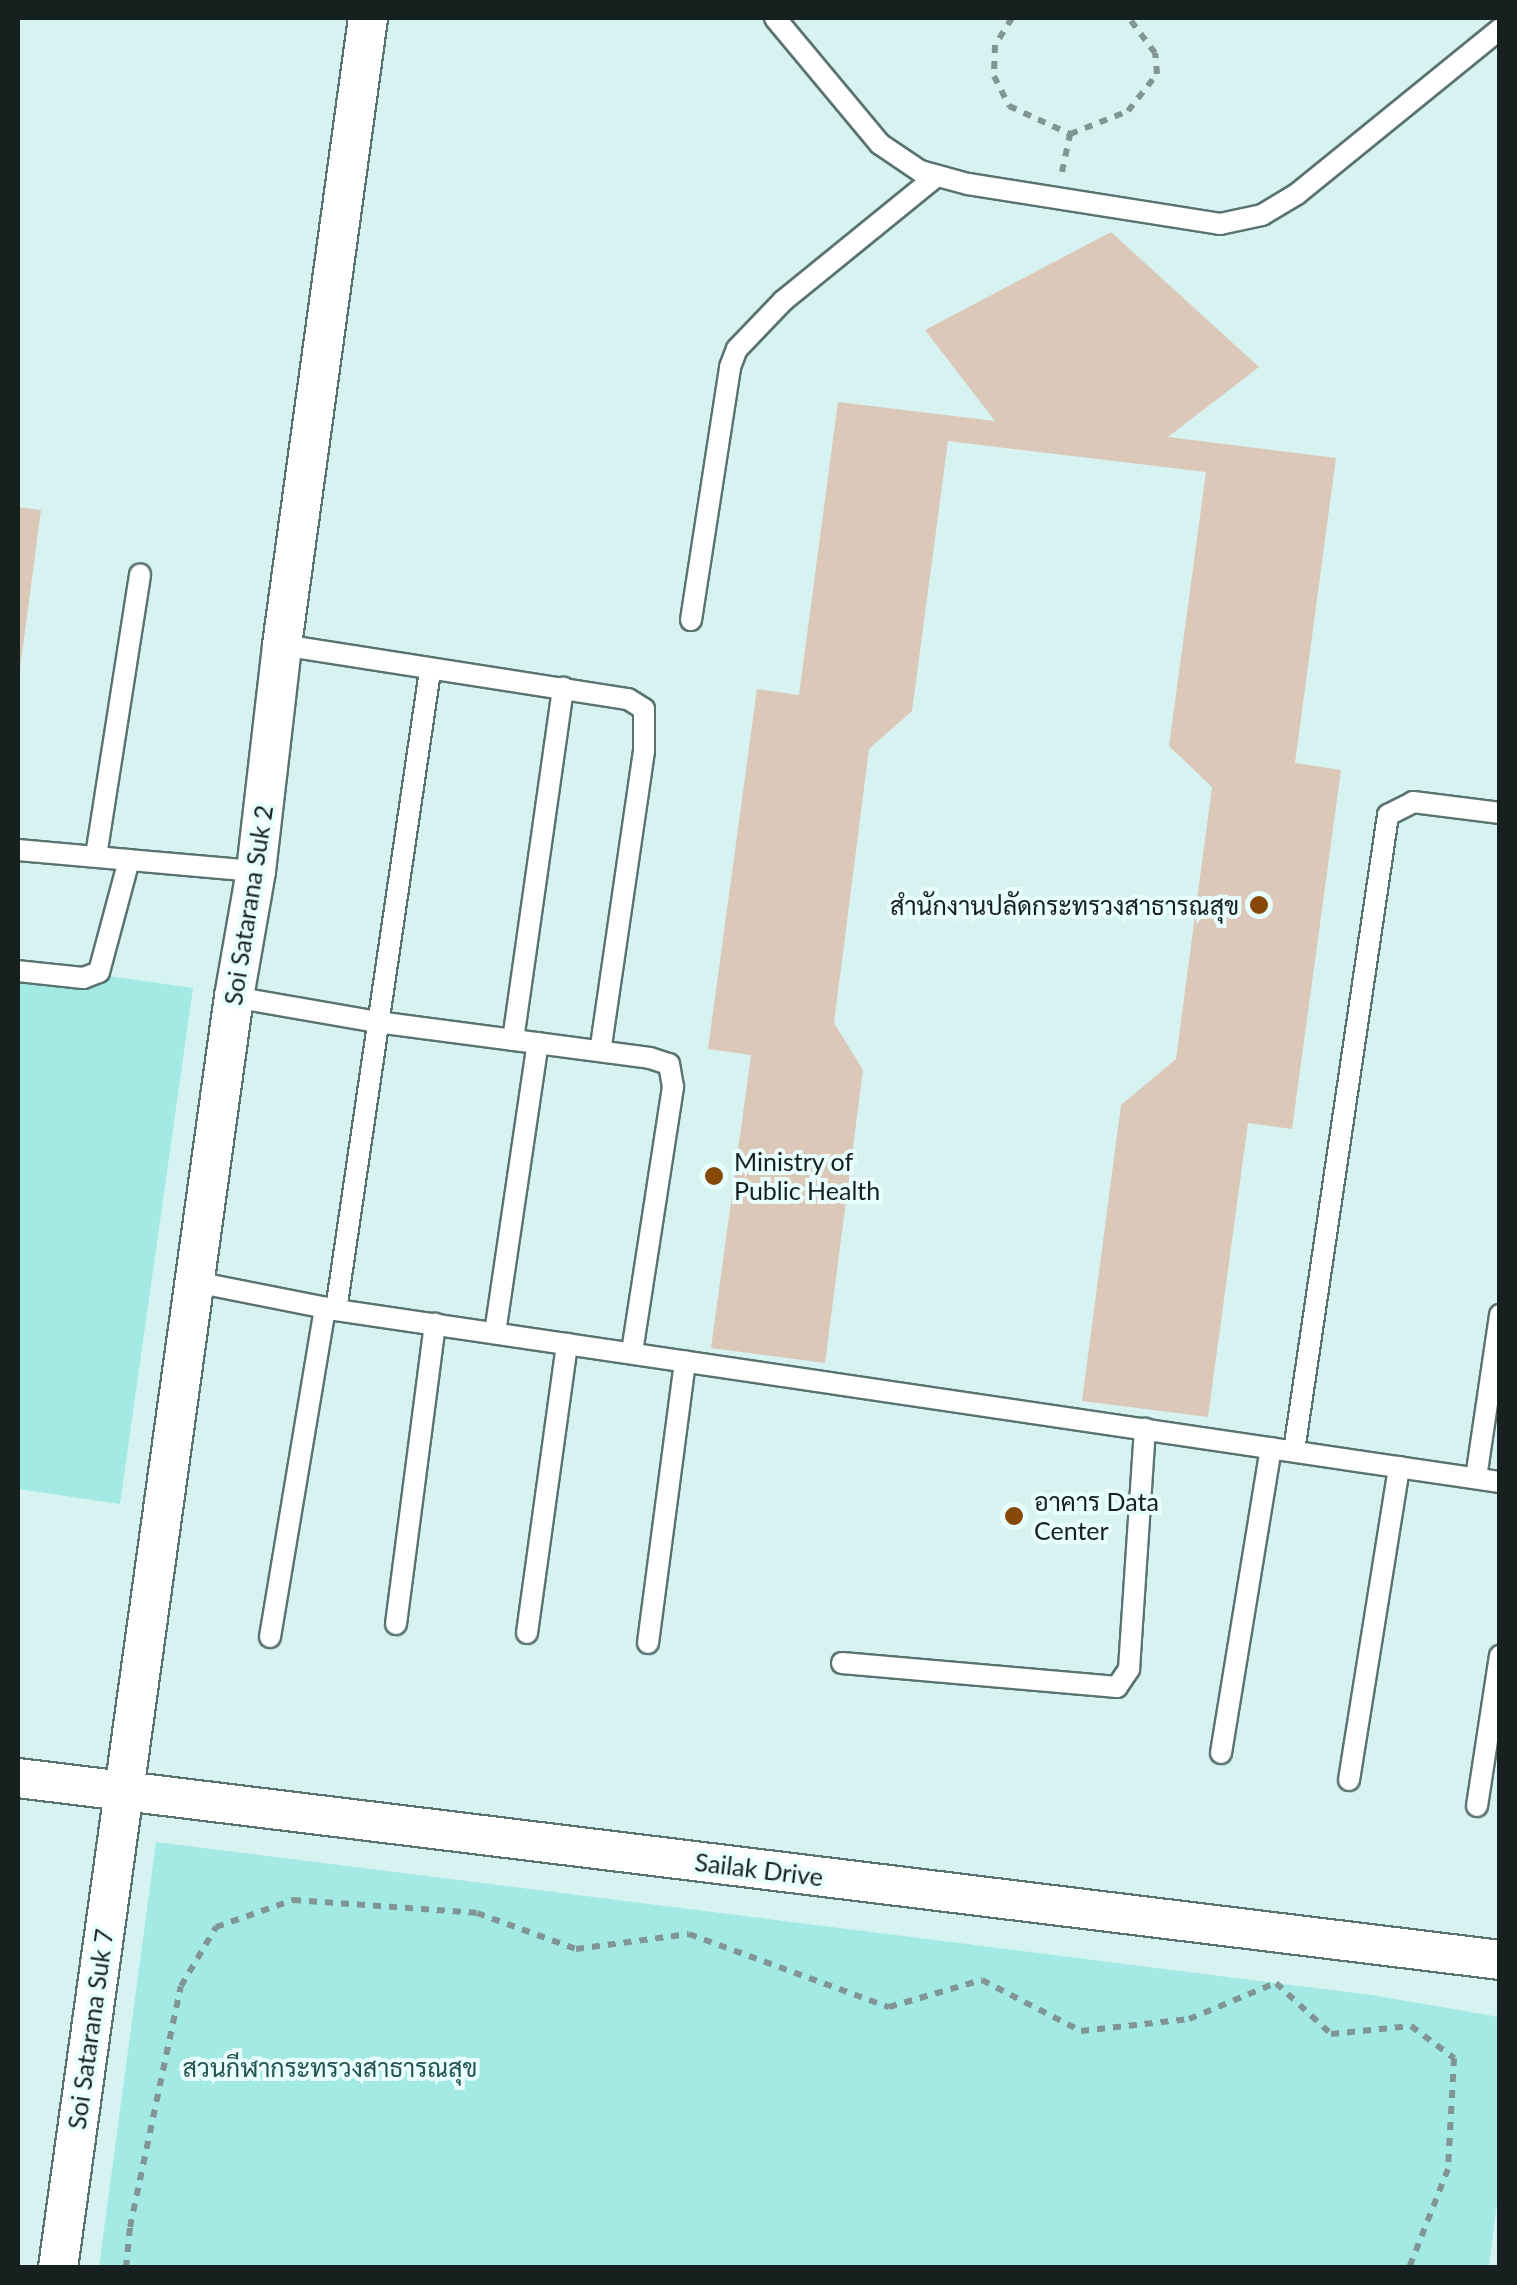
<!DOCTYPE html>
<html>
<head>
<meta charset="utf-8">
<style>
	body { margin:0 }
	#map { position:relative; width:1517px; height:2285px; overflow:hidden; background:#d6f3f1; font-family:Lato,Sarabun,sans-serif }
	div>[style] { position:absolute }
	.green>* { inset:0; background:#a3e9e4 }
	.building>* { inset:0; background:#dcc8b9 }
	.path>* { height:6px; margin-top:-3px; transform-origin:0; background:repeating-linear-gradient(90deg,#819694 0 8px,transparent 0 16px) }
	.roads { filter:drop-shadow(2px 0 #5a7371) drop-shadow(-2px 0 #5a7371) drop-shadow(0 2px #5a7371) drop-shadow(0 -2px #5a7371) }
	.service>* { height:20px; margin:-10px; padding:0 10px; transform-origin:10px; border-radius:10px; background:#fff }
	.minor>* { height:38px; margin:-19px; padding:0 19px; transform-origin:19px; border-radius:19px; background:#fff }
	.dots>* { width:28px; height:28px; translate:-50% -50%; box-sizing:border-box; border:5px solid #e8fffd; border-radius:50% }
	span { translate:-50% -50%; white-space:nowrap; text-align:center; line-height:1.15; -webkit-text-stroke:8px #e8fffd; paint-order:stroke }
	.street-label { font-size:25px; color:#16201f }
	.poi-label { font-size:25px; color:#16201f }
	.right { translate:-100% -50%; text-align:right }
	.left { translate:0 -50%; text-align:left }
	.park-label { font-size:25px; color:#265452 }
	.frame { position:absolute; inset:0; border:20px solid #16201f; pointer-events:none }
</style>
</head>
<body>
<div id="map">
	<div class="green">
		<i style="clip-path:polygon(18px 963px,193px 988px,120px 1504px,18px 1489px)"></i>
		<i style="clip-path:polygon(156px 1842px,1372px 1995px,1499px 2017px,1500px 2178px,1489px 2267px,99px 2267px)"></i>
	</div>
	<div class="building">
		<i style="clip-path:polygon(1111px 232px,1259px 367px,1168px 437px,1336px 458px,1295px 763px,1341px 770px,1292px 1129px,1248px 1123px,1208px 1417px,1082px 1401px,1121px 1105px,1176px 1059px,1212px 787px,1169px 746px,1206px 472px,948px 441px,912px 711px,869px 749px,834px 1023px,863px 1070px,825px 1363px,711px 1348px,751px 1055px,708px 1049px,757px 689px,799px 695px,838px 402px,995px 421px,925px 330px)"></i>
		<i style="clip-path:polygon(18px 507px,41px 510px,20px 669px,18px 669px)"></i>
	</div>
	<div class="path">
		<i style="left:1012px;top:18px;width:32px;rotate:122deg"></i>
		<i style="left:995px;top:45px;width:31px;rotate:92deg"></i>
		<i style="left:994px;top:76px;width:34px;rotate:63deg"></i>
		<i style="left:1009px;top:106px;width:67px;rotate:24.7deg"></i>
		<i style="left:1070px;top:134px;width:62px;rotate:-21.6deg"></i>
		<i style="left:1128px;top:111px;width:47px;rotate:-51.9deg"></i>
		<i style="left:1157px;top:74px;width:21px;rotate:-95deg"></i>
		<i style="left:1155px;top:53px;width:44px;rotate:-126.6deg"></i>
		<i style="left:1062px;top:172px;width:39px;rotate:-78deg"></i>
		<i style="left:126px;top:2268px;width:41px;rotate:-84.4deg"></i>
		<i style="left:130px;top:2227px;width:246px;rotate:-78.1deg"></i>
		<i style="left:181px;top:1986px;width:69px;rotate:-59.3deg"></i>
		<i style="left:216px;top:1927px;width:82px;rotate:-19.3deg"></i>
		<i style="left:293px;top:1900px;width:184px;rotate:4deg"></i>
		<i style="left:477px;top:1913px;width:105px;rotate:20deg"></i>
		<i style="left:576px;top:1949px;width:114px;rotate:-7.6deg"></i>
		<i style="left:689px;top:1934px;width:213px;rotate:20.1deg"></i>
		<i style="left:889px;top:2007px;width:97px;rotate:-16.2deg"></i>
		<i style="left:982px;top:1980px;width:111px;rotate:27.3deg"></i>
		<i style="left:1081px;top:2031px;width:109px;rotate:-6.3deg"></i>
		<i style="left:1189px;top:2019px;width:94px;rotate:-22.5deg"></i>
		<i style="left:1276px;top:1983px;width:75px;rotate:42.8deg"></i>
		<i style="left:1331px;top:2034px;width:80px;rotate:-5.7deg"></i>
		<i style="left:1411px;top:2026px;width:54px;rotate:36.7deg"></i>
		<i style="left:1454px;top:2058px;width:111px;rotate:93.1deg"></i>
		<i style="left:1448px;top:2169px;width:106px;rotate:111.5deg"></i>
	</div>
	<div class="roads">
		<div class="service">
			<i style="left:775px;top:18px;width:164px;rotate:50.2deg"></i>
			<i style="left:880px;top:144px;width:48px;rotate:34deg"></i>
			<i style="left:920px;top:171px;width:50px;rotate:15.2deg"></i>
			<i style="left:968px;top:184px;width:255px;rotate:9deg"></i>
			<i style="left:1220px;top:224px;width:43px;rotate:-12.1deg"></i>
			<i style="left:1262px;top:215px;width:41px;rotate:-31deg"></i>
			<i style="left:1297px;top:194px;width:262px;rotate:-39.1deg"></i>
			<i style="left:691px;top:620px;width:256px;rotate:-81.2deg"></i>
			<i style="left:730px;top:367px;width:19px;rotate:-69deg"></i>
			<i style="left:737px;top:349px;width:66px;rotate:-46.2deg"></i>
			<i style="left:783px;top:301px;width:198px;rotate:-39.1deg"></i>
			<i style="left:282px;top:645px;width:350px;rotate:8.9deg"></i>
			<i style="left:628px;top:699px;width:19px;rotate:32deg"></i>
			<i style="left:644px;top:709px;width:42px;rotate:90deg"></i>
			<i style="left:644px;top:751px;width:303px;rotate:98.3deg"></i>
			<i style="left:18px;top:850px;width:111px;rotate:5.1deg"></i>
			<i style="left:129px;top:860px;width:116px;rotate:105deg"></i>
			<i style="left:99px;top:972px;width:17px;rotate:159deg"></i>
			<i style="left:83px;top:978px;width:65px;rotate:-173.9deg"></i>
			<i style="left:96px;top:856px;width:285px;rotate:-81.1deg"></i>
			<i style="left:129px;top:860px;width:127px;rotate:5deg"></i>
			<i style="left:234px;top:997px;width:145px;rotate:9.9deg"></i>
			<i style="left:377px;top:1022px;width:275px;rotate:7.5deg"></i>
			<i style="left:650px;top:1058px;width:20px;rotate:18deg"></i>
			<i style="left:669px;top:1064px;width:23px;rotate:80deg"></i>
			<i style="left:673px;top:1087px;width:269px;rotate:98.8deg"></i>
			<i style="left:513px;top:1040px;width:356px;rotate:-81.9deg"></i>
			<i style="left:195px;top:1282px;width:144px;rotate:11.2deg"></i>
			<i style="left:336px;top:1310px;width:1177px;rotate:8.41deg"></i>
			<i style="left:336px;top:1310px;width:646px;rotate:-81.63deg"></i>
			<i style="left:495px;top:1333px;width:293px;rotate:-81.6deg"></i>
			<i style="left:1294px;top:1451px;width:643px;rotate:-81.59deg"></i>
			<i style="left:1388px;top:815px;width:28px;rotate:-27deg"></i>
			<i style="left:1413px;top:802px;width:88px;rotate:7.2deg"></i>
			<i style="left:1476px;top:1478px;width:165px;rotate:-81.6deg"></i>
			<i style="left:396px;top:1624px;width:303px;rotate:-82.6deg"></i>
			<i style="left:527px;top:1633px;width:292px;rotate:-82.1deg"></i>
			<i style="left:270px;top:1637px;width:334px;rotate:-80.5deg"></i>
			<i style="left:648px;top:1643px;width:284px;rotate:-82.5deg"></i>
			<i style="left:842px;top:1663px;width:276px;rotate:5deg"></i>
			<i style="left:1117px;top:1687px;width:22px;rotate:-56deg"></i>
			<i style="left:1129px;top:1669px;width:241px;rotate:-86.2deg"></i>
			<i style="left:1221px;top:1753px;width:309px;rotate:-80.7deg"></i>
			<i style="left:1349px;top:1780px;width:317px;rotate:-80.9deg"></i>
			<i style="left:1477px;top:1806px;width:152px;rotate:-81.3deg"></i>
		</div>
		<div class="minor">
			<i style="left:18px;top:1778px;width:1493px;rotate:7deg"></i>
			<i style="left:58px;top:2268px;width:1283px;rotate:-82.12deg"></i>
			<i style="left:234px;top:997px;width:128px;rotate:-80.1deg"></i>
			<i style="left:256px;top:871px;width:227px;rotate:-83.4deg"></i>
			<i style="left:282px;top:645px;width:633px;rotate:-82.19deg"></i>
		</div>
	</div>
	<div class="dots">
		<i style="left:1259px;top:905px;background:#86490a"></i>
		<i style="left:714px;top:1176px;background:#86490a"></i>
		<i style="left:1014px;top:1516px;background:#86490a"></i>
	</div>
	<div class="street-label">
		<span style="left:248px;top:905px;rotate:-81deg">Soi Satarana Suk 2</span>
		<span style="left:759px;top:1869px;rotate:7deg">Sailak Drive</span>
		<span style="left:90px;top:2029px;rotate:-82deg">Soi Satarana Suk 7</span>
	</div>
	<div class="poi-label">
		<span class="right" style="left:1239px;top:905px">สำนักงานปลัดกระทรวงสาธารณสุข</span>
		<span class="left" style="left:734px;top:1176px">Ministry of<br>Public Health</span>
		<span class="left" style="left:1034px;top:1516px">อาคาร Data<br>Center</span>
	</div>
	<div class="park-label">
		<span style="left:330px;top:2067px">สวนกีฬากระทรวงสาธารณสุข</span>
	</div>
	<div class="frame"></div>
</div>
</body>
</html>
